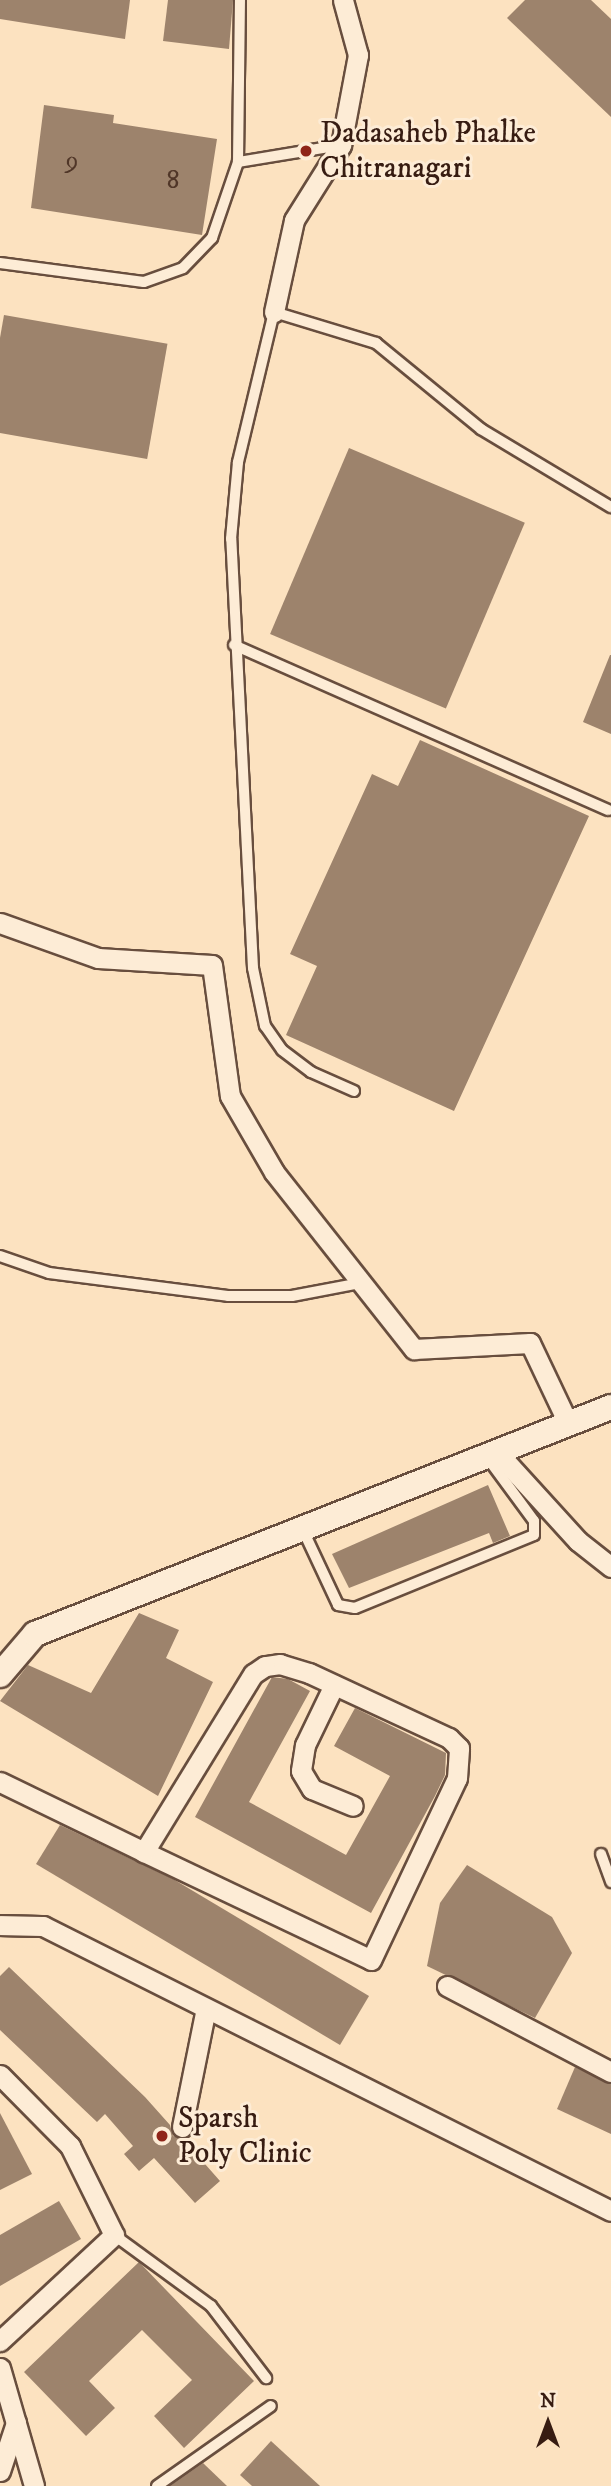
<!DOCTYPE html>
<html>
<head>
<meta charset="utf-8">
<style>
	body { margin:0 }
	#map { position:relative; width:611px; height:2486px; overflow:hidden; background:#fce2c0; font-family:"IM FELL DW Pica",serif }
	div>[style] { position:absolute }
	.building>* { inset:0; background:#9d836c; transform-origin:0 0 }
	.roads { filter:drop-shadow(2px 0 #684e3e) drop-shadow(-2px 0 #684e3e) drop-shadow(0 2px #684e3e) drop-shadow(0 -2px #684e3e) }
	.service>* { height:10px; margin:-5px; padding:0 5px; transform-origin:5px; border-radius:5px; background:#fdecd6 }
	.minor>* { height:19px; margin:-9.5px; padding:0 9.5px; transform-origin:9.5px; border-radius:9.5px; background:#fdecd6 }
	.tertiary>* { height:24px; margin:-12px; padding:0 12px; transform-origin:12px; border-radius:12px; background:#fdecd6 }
	.dots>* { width:19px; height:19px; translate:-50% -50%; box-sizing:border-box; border:4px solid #fdecd6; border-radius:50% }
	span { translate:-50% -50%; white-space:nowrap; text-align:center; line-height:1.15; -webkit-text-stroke:6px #fdecd6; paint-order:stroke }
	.number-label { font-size:26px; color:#503628 }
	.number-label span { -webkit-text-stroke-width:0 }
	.poi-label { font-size:30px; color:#371c12 }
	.left { translate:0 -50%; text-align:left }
	.north { position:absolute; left:513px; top:2388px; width:70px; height:70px; -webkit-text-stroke:5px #fdecd6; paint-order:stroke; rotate:0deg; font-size:19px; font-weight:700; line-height:28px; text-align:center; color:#371c12 }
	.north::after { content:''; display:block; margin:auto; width:24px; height:32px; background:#371c12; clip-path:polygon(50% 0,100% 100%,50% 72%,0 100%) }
</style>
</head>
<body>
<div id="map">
	<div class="building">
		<i style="clip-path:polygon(0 0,130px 0,125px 39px,0 19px)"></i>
		<i style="clip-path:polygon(168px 0,233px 0,229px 49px,163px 41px)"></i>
		<i style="clip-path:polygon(525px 0,591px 0,611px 19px,611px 117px,507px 18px)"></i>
		<i style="clip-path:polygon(44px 105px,114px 115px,113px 123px,217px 139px,202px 235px,31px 208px)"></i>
		<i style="left:4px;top:315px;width:166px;height:117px;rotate:10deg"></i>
		<i style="left:349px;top:448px;width:191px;height:202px;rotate:23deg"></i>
		<i style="clip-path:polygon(610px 655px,611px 655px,611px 734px,583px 722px)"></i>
		<i style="clip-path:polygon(420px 740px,589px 816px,454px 1111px,286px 1035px,317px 966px,290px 954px,372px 774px,398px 786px)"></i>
		<i style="clip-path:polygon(488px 1485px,510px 1536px,493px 1543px,489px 1533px,349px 1588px,332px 1554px)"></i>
		<i style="clip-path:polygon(139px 1613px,179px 1630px,166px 1658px,213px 1682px,158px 1796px,0 1701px,28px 1665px,91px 1693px)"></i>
		<i style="clip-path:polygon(272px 1677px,288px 1679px,310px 1691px,249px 1802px,346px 1855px,390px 1776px,334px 1746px,355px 1708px,446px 1753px,445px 1775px,435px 1796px,371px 1913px,195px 1817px)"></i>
		<i style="clip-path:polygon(60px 1825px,173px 1879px,369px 1996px,340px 2045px,36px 1864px)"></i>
		<i style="clip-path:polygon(467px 1865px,552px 1917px,572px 1953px,535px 2018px,427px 1966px,440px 1903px)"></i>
		<i style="clip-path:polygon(9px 1967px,145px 2097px,170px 2125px,173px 2136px,183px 2139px,220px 2181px,195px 2203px,154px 2158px,139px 2171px,124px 2154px,133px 2146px,105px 2114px,97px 2122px,0 2030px,0 1976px)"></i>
		<i style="clip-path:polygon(575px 2067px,611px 2084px,611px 2134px,557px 2109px)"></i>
		<i style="clip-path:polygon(0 2113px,32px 2174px,0 2190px)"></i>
		<i style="clip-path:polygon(59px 2201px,81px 2239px,0 2286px,0 2235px)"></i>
		<i style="clip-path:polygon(139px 2262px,254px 2381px,184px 2448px,154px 2416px,192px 2380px,142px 2330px,89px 2381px,115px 2408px,86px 2436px,24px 2372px)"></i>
		<i style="clip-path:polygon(271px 2441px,320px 2486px,252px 2486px,240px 2475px)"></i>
		<i style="clip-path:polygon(203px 2463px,227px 2486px,170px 2486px)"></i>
	</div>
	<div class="roads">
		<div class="service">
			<i style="left:238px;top:162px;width:104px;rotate:-9.4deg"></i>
			<i style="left:0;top:263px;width:145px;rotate:7.5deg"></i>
			<i style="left:144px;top:282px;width:41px;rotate:-19.7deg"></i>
			<i style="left:183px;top:268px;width:42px;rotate:-46deg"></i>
			<i style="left:212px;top:238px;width:80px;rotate:-71.1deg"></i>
			<i style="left:238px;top:162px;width:162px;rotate:-89.3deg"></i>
			<i style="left:234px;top:645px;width:409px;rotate:23.8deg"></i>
			<i style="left:354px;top:1091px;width:47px;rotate:-156.2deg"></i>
			<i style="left:311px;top:1072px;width:36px;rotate:-143deg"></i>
			<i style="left:282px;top:1050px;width:29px;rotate:-125deg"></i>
			<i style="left:265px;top:1026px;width:59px;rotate:-101.7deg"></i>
			<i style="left:253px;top:968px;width:430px;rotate:-92.9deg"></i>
			<i style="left:231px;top:539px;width:77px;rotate:-84.8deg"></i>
			<i style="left:238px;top:462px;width:154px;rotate:-76.5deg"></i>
			<i style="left:274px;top:312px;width:107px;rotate:16.9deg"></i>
			<i style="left:376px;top:343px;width:136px;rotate:39.3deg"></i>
			<i style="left:481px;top:429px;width:152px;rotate:31deg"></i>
			<i style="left:0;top:1256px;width:52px;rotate:19.1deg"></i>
			<i style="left:49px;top:1273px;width:180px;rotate:7.3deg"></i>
			<i style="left:228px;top:1296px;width:64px"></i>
			<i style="left:292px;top:1296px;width:69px;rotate:-10.8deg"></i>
			<i style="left:302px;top:1528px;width:85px;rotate:64.9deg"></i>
			<i style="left:338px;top:1605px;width:17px;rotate:10deg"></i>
			<i style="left:355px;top:1608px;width:193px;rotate:-22.2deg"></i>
			<i style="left:534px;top:1535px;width:14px;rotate:-90deg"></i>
			<i style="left:534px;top:1521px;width:81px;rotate:-126.4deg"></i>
			<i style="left:601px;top:1854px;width:30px;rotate:70deg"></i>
			<i style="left:114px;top:2235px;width:120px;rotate:36.2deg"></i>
			<i style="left:211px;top:2306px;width:91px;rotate:52.6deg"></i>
			<i style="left:157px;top:2486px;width:139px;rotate:-35.1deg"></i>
		</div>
		<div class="minor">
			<i style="left:274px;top:312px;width:94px;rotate:-77.7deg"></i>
			<i style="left:294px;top:220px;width:89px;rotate:-57.9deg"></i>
			<i style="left:341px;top:145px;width:92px;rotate:-79.3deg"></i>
			<i style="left:358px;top:55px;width:57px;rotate:-105.3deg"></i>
			<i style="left:0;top:923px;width:104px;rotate:19.7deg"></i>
			<i style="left:98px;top:958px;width:114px;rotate:3.5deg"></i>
			<i style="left:212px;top:965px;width:132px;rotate:82.2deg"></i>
			<i style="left:230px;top:1096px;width:88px;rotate:59.9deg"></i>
			<i style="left:274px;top:1172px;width:226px;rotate:51.7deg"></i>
			<i style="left:414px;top:1349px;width:116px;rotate:-3deg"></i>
			<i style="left:530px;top:1343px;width:91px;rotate:64.6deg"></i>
			<i style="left:497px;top:1452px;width:120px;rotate:47.7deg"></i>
			<i style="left:578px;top:1541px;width:42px;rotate:38.2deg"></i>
			<i style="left:334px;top:1685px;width:67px;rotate:115.8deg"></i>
			<i style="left:305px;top:1745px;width:26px;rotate:99deg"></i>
			<i style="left:301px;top:1771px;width:21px;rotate:59deg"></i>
			<i style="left:312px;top:1789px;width:44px;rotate:22.5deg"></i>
			<i style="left:0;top:1782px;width:160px;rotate:25.9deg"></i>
			<i style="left:144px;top:1852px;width:251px;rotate:25.4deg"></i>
			<i style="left:371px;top:1960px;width:201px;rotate:-64.7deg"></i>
			<i style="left:457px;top:1778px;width:30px;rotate:-86deg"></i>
			<i style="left:459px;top:1748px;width:14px;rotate:-135deg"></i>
			<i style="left:449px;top:1738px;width:154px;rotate:-155.1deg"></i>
			<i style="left:309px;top:1673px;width:30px;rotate:-163deg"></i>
			<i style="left:280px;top:1664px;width:15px;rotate:172deg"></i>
			<i style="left:265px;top:1666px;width:14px;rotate:146deg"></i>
			<i style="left:253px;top:1674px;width:209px;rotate:121.5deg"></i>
			<i style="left:0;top:1925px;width:43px;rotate:1.3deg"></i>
			<i style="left:43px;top:1926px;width:635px;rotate:26.65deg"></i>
			<i style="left:447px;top:1986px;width:185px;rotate:27.7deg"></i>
			<i style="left:0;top:2075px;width:100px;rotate:45.4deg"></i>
			<i style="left:70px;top:2146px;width:99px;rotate:63.7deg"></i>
			<i style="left:114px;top:2235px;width:156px;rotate:137.1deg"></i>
			<i style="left:182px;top:2127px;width:121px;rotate:-78.6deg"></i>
			<i style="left:0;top:2368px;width:123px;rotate:73.9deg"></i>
			<i style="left:0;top:2471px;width:51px;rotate:-71.6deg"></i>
		</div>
		<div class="tertiary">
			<i style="left:0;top:1675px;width:54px;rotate:-49.5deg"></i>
			<i style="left:35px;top:1634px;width:619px;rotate:-21.51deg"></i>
		</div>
	</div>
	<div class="dots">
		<i style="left:306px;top:151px;background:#8f2418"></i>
		<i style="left:162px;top:2136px;background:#8f2418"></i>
	</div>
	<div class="number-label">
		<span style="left:72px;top:161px">9</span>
		<span style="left:173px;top:181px">8</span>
	</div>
	<div class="poi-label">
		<span class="left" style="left:320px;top:151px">Dadasaheb Phalke<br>Chitranagari</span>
		<span class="left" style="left:178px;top:2136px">Sparsh<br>Poly Clinic</span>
	</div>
	<div class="north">N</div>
</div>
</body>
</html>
